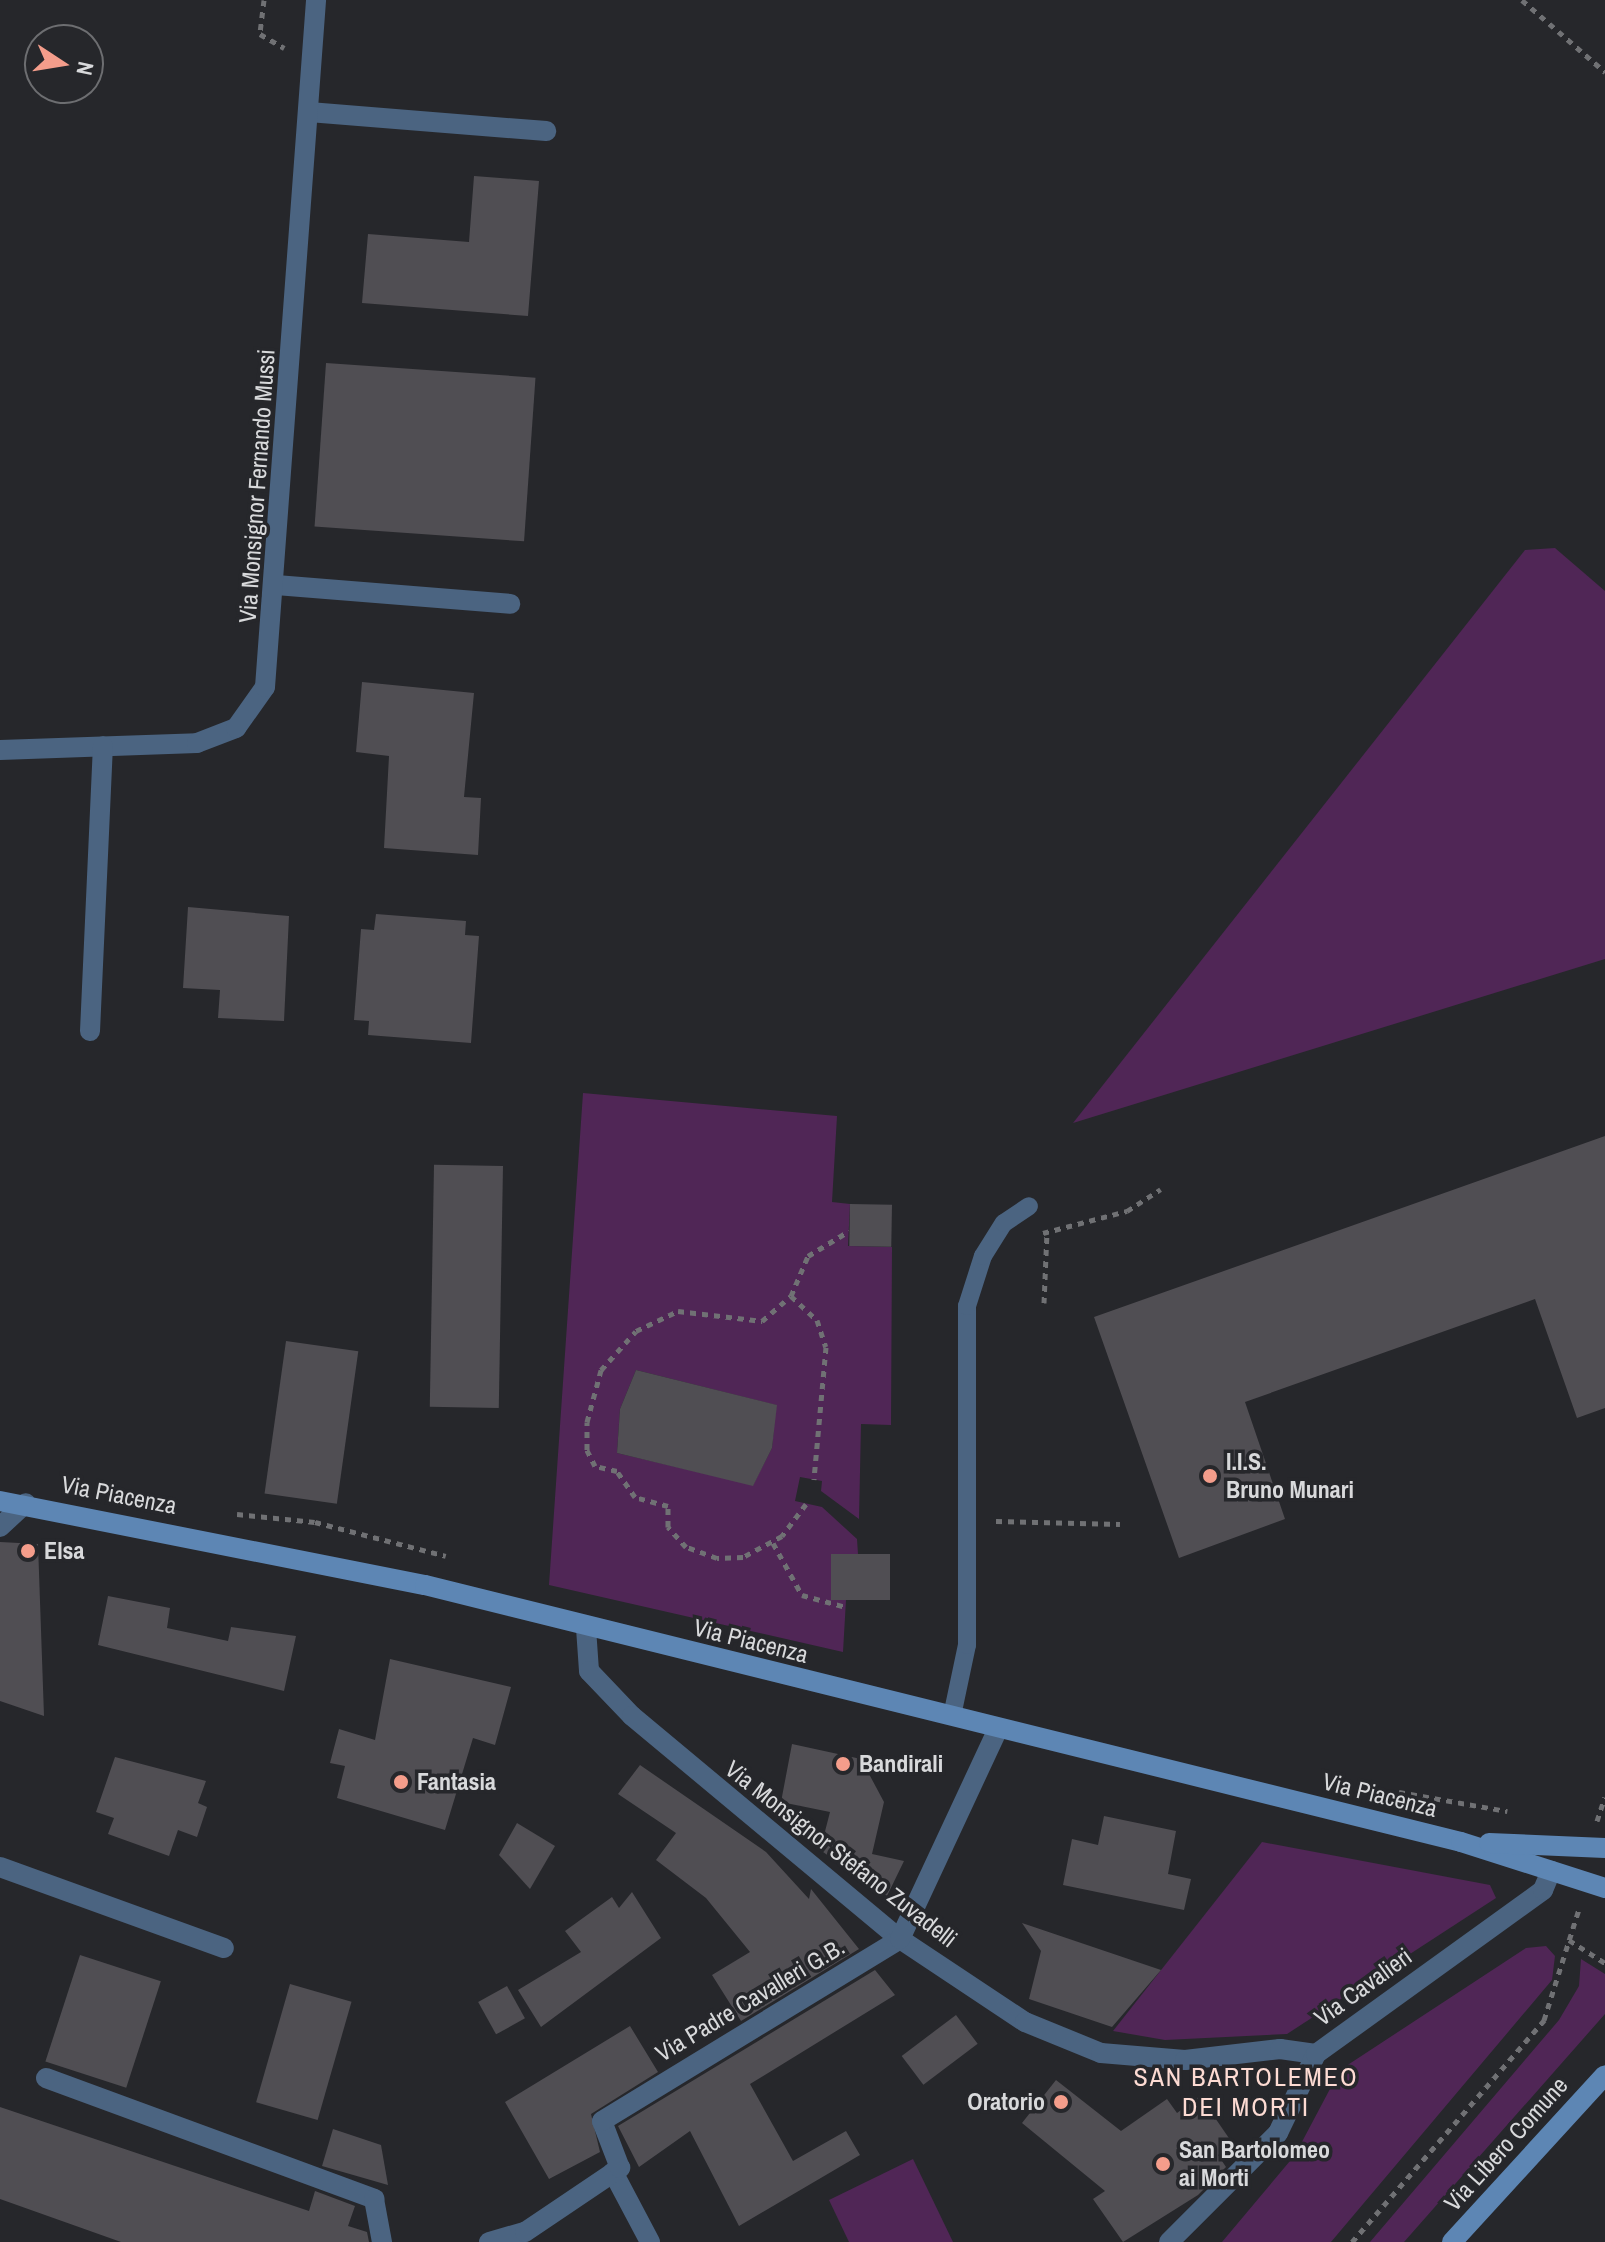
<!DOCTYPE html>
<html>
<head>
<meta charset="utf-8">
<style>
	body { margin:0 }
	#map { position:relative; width:1605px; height:2242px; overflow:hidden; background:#26272b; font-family:"Archivo Narrow",sans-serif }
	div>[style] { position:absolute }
	.green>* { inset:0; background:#502656 }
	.building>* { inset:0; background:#504e53; transform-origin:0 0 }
	.path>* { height:5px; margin-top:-2.5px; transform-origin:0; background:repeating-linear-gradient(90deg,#707174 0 6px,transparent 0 12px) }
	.lane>* { height:18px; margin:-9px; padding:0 9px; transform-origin:9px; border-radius:9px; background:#4b6481 }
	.street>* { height:20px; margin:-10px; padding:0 10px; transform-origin:10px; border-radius:10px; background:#4b6481 }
	.secondary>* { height:20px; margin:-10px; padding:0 10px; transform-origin:10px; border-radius:10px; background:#5d86b4 }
	.dots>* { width:22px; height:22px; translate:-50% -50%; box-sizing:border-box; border:4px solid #26272b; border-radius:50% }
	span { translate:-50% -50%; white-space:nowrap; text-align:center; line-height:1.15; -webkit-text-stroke:7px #26272b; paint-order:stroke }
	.street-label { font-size:24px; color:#d8d9db }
	.poi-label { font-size:24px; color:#d8d9db; font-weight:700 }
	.left { translate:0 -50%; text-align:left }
	.right { translate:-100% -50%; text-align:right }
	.neighbourhood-label { font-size:26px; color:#fddbd3; letter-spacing:2px }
	.north { position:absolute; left:24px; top:24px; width:80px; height:80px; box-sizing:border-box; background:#26272b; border:2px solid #6d6e71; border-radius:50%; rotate:102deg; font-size:22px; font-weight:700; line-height:32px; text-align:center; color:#d8d9db }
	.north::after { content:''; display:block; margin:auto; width:28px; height:36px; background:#f49d8b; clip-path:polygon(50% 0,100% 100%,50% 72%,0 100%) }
</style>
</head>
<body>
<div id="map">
	<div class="green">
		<i style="clip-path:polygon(1555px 548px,1605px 591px,1605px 959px,1073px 1123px,1525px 550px)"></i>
		<i style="clip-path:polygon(evenodd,583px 1093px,837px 1116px,832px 1202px,850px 1204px,848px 1246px,892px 1247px,891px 1425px,861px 1424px,859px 1519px,821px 1491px,822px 1481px,800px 1477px,795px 1501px,822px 1507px,857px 1539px,858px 1554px,831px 1555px,831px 1600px,846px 1600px,843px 1652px,549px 1585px,583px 1093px,636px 1370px,776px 1405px,772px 1448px,753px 1485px,617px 1453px,620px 1409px,636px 1370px)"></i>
		<i style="clip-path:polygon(1262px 1842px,1490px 1885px,1496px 1898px,1287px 2034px,1165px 2040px,1113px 2031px)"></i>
		<i style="clip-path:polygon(1546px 1946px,1555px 1956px,1552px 1980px,1331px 2242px,1222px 2242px,1295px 2155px,1340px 2070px,1526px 1948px)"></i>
		<i style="clip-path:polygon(1581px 1959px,1605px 1974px,1605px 2014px,1404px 2242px,1370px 2242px,1559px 2020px,1579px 1986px)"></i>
		<i style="clip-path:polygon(913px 2159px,953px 2242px,849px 2242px,829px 2200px)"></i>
	</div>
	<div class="building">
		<i style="clip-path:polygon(474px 176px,539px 181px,528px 316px,362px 303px,368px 234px,469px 242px)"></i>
		<i style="left:326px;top:363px;width:210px;height:164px;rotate:4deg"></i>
		<i style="clip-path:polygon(362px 682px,474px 693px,464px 797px,481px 798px,478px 855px,384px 848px,389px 756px,356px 752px)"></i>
		<i style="clip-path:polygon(188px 907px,289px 916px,284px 1021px,218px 1018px,220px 990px,183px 988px)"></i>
		<i style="clip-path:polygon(376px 914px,466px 921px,465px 935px,479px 936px,471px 1043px,368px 1035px,369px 1021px,354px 1020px,361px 929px,374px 930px)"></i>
		<i style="clip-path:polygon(1605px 1136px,1605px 1408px,1577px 1418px,1535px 1299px,1245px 1402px,1285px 1519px,1179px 1558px,1094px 1317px)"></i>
		<i style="left:503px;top:1166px;width:242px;height:69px;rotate:91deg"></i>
		<i style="left:850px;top:1204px;width:42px;height:42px;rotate:1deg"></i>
		<i style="left:286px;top:1341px;width:73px;height:154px;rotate:8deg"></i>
		<i style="clip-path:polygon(636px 1370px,777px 1405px,772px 1448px,753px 1486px,617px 1453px,620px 1409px)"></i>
		<i style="clip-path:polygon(0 1542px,38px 1544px,44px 1716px,0 1701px)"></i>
		<i style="left:831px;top:1554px;width:59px;height:46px"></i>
		<i style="clip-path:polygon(108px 1596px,170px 1608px,167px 1628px,228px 1641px,231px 1627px,296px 1636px,284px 1691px,98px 1645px)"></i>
		<i style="clip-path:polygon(390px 1659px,511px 1687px,495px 1745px,473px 1738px,445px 1830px,337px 1798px,345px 1766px,330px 1763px,339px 1729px,375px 1740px)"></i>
		<i style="clip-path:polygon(792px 1744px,861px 1759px,884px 1802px,872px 1854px,904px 1861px,887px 1896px,807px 1841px,822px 1843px,830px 1812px,781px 1802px)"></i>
		<i style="clip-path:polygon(115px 1757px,206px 1781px,198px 1803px,207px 1807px,197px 1837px,178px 1830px,169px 1856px,108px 1834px,114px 1818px,96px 1812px)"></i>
		<i style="clip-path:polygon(640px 1765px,766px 1852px,809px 1899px,811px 1889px,859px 1949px,741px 2021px,712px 1975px,750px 1952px,706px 1898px,656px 1860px,676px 1833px,618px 1794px)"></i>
		<i style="clip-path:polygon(1104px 1816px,1176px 1831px,1168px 1874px,1191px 1879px,1184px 1910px,1063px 1885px,1072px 1839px,1098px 1845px)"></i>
		<i style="clip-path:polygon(517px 1823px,555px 1846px,530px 1889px,499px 1855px)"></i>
		<i style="clip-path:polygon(632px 1892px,661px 1938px,541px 2027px,518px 1990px,581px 1952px,565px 1931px,612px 1897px,619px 1908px)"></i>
		<i style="clip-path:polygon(1022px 1923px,1161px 1970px,1112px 2027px,1029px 1999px,1041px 1951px)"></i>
		<i style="left:80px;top:1955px;width:85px;height:112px;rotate:18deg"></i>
		<i style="clip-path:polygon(875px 1970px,895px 1995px,750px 2084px,793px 2161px,846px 2131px,860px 2155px,739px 2226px,690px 2131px,639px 2167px,618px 2126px)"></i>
		<i style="left:290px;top:1984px;width:64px;height:123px;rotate:16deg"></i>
		<i style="left:507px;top:1986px;width:37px;height:33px;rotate:61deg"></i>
		<i style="left:956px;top:2015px;width:36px;height:68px;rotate:53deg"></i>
		<i style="clip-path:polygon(630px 2026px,658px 2072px,591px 2114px,600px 2152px,549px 2179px,505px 2102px)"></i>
		<i style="clip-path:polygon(1056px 2080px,1121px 2131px,1167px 2099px,1177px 2113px,1200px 2096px,1233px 2144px,1218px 2155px,1226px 2167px,1198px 2195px,1123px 2242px,1093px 2199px,1105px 2191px,1022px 2123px)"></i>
		<i style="clip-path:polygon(0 2107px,309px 2211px,315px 2191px,355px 2206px,348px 2226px,367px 2232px,369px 2242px,121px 2242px,0 2199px)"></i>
		<i style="clip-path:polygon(333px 2129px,381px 2145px,388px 2185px,322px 2166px)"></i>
	</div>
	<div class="path">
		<i style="left:264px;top:0;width:34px;rotate:97deg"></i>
		<i style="left:260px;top:34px;width:28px;rotate:30deg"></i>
		<i style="left:1522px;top:0;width:110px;rotate:40.9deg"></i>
		<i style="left:1043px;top:1233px;width:87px;rotate:-14.7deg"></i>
		<i style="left:1127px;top:1211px;width:40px;rotate:-32.9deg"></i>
		<i style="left:791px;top:1296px;width:35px;rotate:43deg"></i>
		<i style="left:817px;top:1320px;width:28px;rotate:72deg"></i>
		<i style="left:826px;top:1347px;width:133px;rotate:95.2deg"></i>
		<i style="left:1044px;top:1303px;width:71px;rotate:-87.6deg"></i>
		<i style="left:806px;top:1504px;width:40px;rotate:127deg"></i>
		<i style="left:782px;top:1536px;width:44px;rotate:151.7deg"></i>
		<i style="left:743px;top:1557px;width:26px;rotate:178deg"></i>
		<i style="left:717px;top:1558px;width:33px;rotate:-160deg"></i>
		<i style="left:686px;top:1547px;width:27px;rotate:-132deg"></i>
		<i style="left:668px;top:1527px;width:21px;rotate:-90deg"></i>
		<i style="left:668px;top:1506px;width:34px;rotate:-165deg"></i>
		<i style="left:635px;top:1497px;width:32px;rotate:-125deg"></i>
		<i style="left:617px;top:1471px;width:23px;rotate:-167deg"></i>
		<i style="left:595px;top:1466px;width:18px;rotate:-117deg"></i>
		<i style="left:587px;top:1450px;width:28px;rotate:-90deg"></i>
		<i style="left:587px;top:1422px;width:54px;rotate:-74.9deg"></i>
		<i style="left:601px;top:1370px;width:52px;rotate:-48.1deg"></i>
		<i style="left:636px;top:1331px;width:47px;rotate:-25.5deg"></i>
		<i style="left:678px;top:1311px;width:85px;rotate:6.8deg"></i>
		<i style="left:762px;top:1321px;width:38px;rotate:-41deg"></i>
		<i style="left:791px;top:1296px;width:43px;rotate:-67deg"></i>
		<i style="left:808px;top:1256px;width:48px;rotate:-31.4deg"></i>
		<i style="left:237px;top:1514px;width:78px;rotate:5.9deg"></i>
		<i style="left:315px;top:1522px;width:135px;rotate:14.5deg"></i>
		<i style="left:996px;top:1521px;width:124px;rotate:1.4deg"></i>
		<i style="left:773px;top:1543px;width:60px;rotate:60.9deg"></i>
		<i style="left:802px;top:1595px;width:46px;rotate:15.3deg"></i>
		<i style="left:1399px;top:1792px;width:110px;rotate:10deg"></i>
		<i style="left:1597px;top:1821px;width:25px;rotate:-72deg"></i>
		<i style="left:1569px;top:1940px;width:43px;rotate:32.6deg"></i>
		<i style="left:1352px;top:2242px;width:294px;rotate:-49.1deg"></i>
		<i style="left:1544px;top:2020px;width:116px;rotate:-72.5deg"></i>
	</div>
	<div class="lane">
		<i style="left:952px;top:1716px;width:73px;rotate:-78.1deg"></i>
		<i style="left:967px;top:1645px;width:339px;rotate:-90deg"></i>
		<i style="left:967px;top:1306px;width:52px;rotate:-72.3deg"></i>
		<i style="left:983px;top:1256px;width:39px;rotate:-58deg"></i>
		<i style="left:1004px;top:1223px;width:30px;rotate:-34deg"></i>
	</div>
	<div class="street">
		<i style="left:309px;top:112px;width:238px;rotate:4.6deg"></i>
		<i style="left:276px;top:585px;width:235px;rotate:4.6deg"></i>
		<i style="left:0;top:750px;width:197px;rotate:-2deg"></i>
		<i style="left:197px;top:743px;width:42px;rotate:-21deg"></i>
		<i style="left:236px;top:728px;width:50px;rotate:-54.7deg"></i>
		<i style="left:265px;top:687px;width:689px;rotate:-85.75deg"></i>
		<i style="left:90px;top:1031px;width:285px;rotate:-87.4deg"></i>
		<i style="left:0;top:1527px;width:35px;rotate:-43deg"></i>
		<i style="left:586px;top:1628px;width:43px;rotate:86deg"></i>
		<i style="left:589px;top:1671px;width:62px;rotate:46.3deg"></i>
		<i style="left:632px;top:1716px;width:349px;rotate:39.8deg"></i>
		<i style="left:900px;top:1939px;width:150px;rotate:33.6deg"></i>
		<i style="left:1025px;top:2022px;width:82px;rotate:22.2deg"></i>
		<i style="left:1101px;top:2053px;width:84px;rotate:4.8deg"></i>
		<i style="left:1185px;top:2060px;width:96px;rotate:-6.6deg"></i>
		<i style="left:1280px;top:2049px;width:36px;rotate:8deg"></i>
		<i style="left:0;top:1867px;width:238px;rotate:19.9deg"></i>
		<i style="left:46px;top:2078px;width:350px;rotate:20.2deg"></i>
		<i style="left:374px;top:2199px;width:44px;rotate:79.5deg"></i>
		<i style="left:613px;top:2172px;width:79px;rotate:62.1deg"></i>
		<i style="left:489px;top:2242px;width:37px;rotate:-16deg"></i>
		<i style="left:525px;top:2232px;width:115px;rotate:-34deg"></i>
		<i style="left:620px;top:2168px;width:50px;rotate:-111deg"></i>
		<i style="left:602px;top:2121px;width:349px;rotate:-31.4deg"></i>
		<i style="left:900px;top:1939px;width:232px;rotate:-65deg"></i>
		<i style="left:1169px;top:2242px;width:154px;rotate:-45deg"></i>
		<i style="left:1278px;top:2133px;width:88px;rotate:-64.3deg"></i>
		<i style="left:1316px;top:2054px;width:280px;rotate:-35.8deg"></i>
		<i style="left:1543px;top:1890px;width:21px;rotate:-67deg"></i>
	</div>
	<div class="secondary">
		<i style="left:0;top:1501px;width:433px;rotate:11.2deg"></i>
		<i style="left:425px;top:1585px;width:1067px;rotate:13.93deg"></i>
		<i style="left:1461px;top:1842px;width:151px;rotate:17.7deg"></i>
		<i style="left:1489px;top:1843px;width:116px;rotate:2.5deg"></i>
		<i style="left:1452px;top:2242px;width:226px;rotate:-47.5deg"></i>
	</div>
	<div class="dots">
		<i style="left:1210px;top:1476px;background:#f49d8b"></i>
		<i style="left:28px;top:1551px;background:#f49d8b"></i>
		<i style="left:843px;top:1764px;background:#f49d8b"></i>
		<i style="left:401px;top:1782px;background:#f49d8b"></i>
		<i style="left:1061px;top:2102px;background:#f49d8b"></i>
		<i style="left:1163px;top:2164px;background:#f49d8b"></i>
	</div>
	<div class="street-label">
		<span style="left:257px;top:486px;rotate:-86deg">Via Monsignor Fernando Mussi</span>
		<span style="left:119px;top:1495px;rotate:11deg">Via Piacenza</span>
		<span style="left:751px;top:1641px;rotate:14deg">Via Piacenza</span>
		<span style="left:1380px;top:1795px;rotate:14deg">Via Piacenza</span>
		<span style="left:841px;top:1854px;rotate:38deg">Via Monsignor Stefano Zuvadelli</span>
		<span style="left:1363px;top:1987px;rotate:-36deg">Via Cavalieri</span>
		<span style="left:750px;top:2000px;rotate:-31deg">Via Padre Cavalleri G.B.</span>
		<span style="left:1506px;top:2144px;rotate:-48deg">Via Libero Comune</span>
	</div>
	<div class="poi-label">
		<span class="left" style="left:1226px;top:1476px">I.I.S.<br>Bruno Munari</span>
		<span class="left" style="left:44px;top:1551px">Elsa</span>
		<span class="left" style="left:859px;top:1764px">Bandirali</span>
		<span class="left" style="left:417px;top:1782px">Fantasia</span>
		<span class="right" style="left:1045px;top:2102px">Oratorio</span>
		<span class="left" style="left:1179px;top:2164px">San Bartolomeo<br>ai Morti</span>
	</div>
	<div class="neighbourhood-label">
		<span style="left:1246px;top:2092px">SAN BARTOLEMEO<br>DEI MORTI</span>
	</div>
	<div class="north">N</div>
</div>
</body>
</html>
